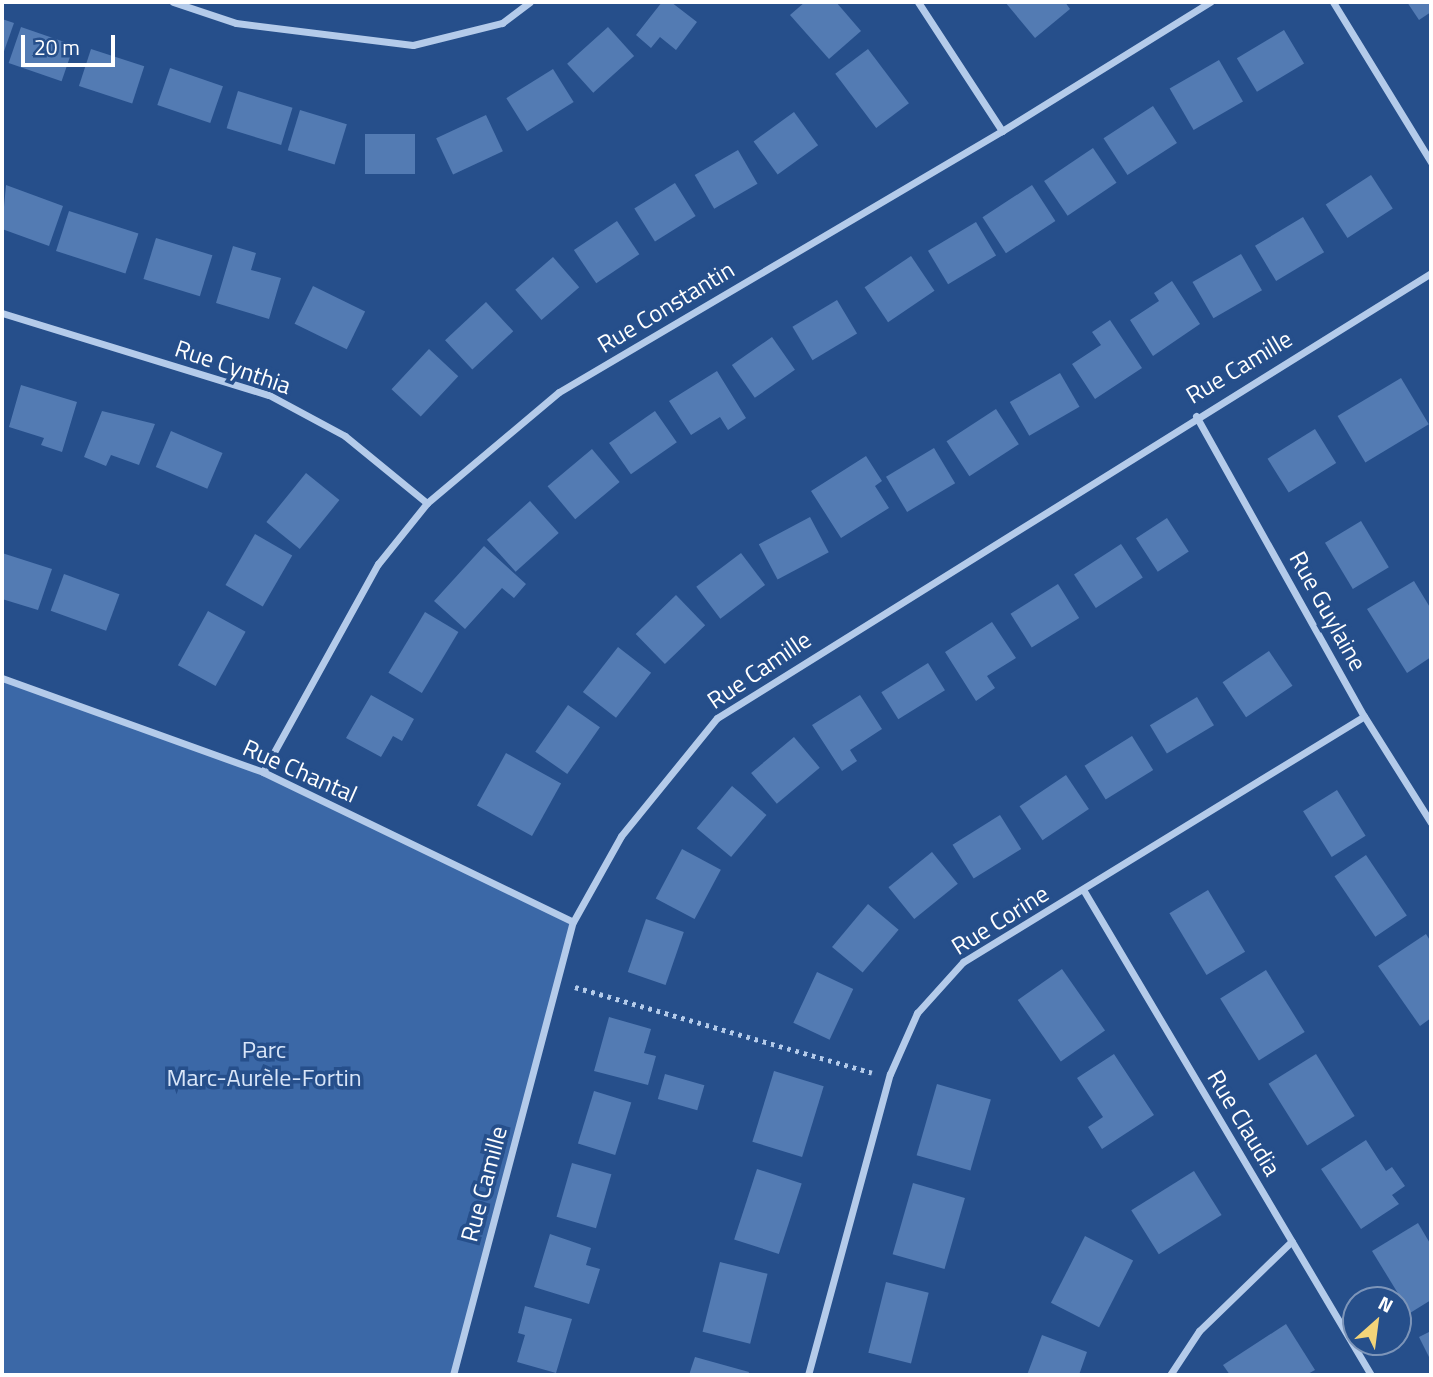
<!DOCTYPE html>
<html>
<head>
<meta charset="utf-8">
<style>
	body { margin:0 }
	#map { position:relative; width:1433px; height:1377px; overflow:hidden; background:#264f8b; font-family:"Titillium Web",sans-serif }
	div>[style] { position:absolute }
	.green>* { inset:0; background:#3b68a7 }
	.building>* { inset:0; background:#537bb3; transform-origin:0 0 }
	.path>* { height:4.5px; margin-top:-2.25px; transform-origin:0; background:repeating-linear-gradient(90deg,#b4cbea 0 3.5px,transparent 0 8.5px) }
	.minor>* { height:7px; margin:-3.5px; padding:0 3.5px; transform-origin:3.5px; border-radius:3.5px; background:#b4cbea }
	span { translate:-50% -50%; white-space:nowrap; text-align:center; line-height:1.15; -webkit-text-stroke:7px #264f8b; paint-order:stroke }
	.street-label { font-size:24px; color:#fff }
	.park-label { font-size:24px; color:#d8e5f8 }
	.frame { position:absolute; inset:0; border:4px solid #fff; pointer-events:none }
	.north { position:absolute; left:1342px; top:1286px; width:70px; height:70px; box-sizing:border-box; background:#264f8b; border:2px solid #7d95b9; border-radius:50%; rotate:28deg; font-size:19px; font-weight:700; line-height:28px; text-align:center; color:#fff }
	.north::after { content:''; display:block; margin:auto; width:24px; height:32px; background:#f3d479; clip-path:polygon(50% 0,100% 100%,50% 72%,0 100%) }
	.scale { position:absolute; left:21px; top:35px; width:94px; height:32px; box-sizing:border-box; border:4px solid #fff; border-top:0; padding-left:9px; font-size:21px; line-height:24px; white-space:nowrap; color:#fff; -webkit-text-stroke:5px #264f8b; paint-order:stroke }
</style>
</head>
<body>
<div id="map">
	<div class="green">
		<i style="clip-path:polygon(2px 678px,263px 772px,573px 922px,453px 1375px,2px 1375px)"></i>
	</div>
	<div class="building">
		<i style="clip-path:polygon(662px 2px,671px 2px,697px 22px,676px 50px,660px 37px,651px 48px,636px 35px)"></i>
		<i style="clip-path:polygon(805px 2px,836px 2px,861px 31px,829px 59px,790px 15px)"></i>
		<i style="clip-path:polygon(1005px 2px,1065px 2px,1070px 9px,1035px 38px)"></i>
		<i style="clip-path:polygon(1407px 2px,1431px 2px,1431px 12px,1419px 20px)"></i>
		<i style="clip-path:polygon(2px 19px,14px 23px,2px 57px)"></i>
		<i style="left:21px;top:27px;width:56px;height:38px;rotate:19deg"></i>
		<i style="left:608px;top:27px;width:39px;height:55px;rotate:48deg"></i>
		<i style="left:1284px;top:30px;width:39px;height:55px;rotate:59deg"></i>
		<i style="left:91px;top:49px;width:56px;height:39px;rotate:18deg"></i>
		<i style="left:868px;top:49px;width:68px;height:41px;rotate:53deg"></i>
		<i style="left:1219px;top:60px;width:48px;height:57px;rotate:60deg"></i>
		<i style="left:170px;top:68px;width:56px;height:39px;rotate:19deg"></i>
		<i style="left:553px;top:69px;width:39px;height:55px;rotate:58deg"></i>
		<i style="left:238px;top:91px;width:57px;height:39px;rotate:17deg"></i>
		<i style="left:1153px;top:106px;width:44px;height:59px;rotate:57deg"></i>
		<i style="left:300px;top:110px;width:49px;height:42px;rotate:17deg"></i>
		<i style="left:794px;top:112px;width:41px;height:50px;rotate:54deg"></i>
		<i style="left:486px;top:115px;width:40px;height:55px;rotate:65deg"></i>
		<i style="left:365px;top:134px;width:50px;height:40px"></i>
		<i style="left:1093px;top:148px;width:42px;height:59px;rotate:56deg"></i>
		<i style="left:738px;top:150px;width:39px;height:50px;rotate:60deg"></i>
		<i style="left:1371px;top:175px;width:40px;height:54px;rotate:57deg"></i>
		<i style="left:675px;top:183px;width:39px;height:48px;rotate:58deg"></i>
		<i style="clip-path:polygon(6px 185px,63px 206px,49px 246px,2px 229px)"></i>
		<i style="left:1032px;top:185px;width:43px;height:59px;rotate:57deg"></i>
		<i style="left:69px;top:211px;width:73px;height:42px;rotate:18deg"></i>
		<i style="left:1303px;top:217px;width:41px;height:56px;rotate:59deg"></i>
		<i style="left:617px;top:221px;width:40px;height:52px;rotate:56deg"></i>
		<i style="left:976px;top:222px;width:39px;height:56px;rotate:59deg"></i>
		<i style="left:156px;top:238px;width:59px;height:43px;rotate:17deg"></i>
		<i style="clip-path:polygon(233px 246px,256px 253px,251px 270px,281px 278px,269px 319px,216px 303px)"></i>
		<i style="left:1241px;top:254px;width:42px;height:56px;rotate:60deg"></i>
		<i style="left:911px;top:256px;width:42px;height:56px;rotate:56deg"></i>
		<i style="left:553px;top:257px;width:40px;height:50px;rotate:49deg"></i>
		<i style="clip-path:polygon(1172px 281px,1200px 324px,1153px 356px,1130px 320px,1159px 301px,1154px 293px)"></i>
		<i style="left:313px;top:286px;width:58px;height:42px;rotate:26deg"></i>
		<i style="left:837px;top:300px;width:39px;height:52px;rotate:59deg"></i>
		<i style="left:486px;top:302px;width:40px;height:56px;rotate:47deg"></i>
		<i style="clip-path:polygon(1110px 320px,1142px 368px,1095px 399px,1072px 364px,1101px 345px,1092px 332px)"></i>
		<i style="left:772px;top:337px;width:40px;height:49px;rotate:55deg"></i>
		<i style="left:429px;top:349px;width:40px;height:55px;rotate:43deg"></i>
		<i style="clip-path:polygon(717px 371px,746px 418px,728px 430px,720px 417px,691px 435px,669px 401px)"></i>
		<i style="left:1060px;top:373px;width:39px;height:58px;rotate:60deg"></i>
		<i style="left:1401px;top:378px;width:54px;height:74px;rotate:59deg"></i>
		<i style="clip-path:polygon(21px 385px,77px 402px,62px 452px,41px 445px,44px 438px,9px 427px)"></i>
		<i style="left:996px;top:409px;width:42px;height:59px;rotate:57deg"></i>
		<i style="clip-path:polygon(102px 411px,155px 424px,139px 465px,111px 455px,106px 466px,84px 457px)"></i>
		<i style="left:655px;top:411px;width:38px;height:56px;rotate:55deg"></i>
		<i style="left:1315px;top:429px;width:40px;height:56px;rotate:58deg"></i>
		<i style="left:171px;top:431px;width:56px;height:39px;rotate:23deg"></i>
		<i style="left:934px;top:448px;width:41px;height:56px;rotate:59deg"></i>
		<i style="left:592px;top:449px;width:43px;height:58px;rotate:50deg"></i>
		<i style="clip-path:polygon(866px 456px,882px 481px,875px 486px,889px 508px,841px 538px,811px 491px)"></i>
		<i style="left:306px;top:473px;width:43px;height:63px;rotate:39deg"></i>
		<i style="left:530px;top:501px;width:43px;height:58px;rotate:48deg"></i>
		<i style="left:810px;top:517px;width:40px;height:58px;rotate:62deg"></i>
		<i style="left:1167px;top:518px;width:40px;height:37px;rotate:57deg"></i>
		<i style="left:1361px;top:521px;width:54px;height:42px;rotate:59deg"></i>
		<i style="left:255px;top:534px;width:43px;height:59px;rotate:30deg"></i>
		<i style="left:1121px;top:544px;width:40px;height:56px;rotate:57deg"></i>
		<i style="clip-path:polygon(484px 546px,526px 584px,514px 598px,502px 588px,465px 629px,434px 601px)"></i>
		<i style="clip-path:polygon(2px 553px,52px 569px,38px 610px,2px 599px)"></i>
		<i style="left:741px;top:553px;width:40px;height:56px;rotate:53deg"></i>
		<i style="left:64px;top:574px;width:59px;height:39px;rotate:20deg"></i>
		<i style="clip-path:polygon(1414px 581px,1431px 609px,1431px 657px,1407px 673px,1367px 609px)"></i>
		<i style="left:1058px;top:584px;width:40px;height:56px;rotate:58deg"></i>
		<i style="left:676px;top:595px;width:42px;height:56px;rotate:46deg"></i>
		<i style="left:208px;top:611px;width:43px;height:62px;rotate:29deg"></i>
		<i style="left:425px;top:612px;width:39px;height:71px;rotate:31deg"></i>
		<i style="clip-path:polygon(992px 622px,1016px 658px,987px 676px,995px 688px,976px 701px,945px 652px)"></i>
		<i style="left:618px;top:647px;width:42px;height:57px;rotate:38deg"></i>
		<i style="left:1269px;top:651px;width:42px;height:56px;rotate:56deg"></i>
		<i style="left:928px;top:663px;width:32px;height:55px;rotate:58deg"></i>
		<i style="clip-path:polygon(371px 695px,414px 719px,402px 741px,393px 736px,381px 757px,346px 738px)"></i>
		<i style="clip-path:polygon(860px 695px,882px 729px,850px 750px,857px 761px,842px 771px,812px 725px)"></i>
		<i style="left:1197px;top:697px;width:33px;height:55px;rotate:59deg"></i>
		<i style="left:568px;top:705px;width:39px;height:57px;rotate:35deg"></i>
		<i style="left:1132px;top:736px;width:40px;height:56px;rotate:58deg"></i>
		<i style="left:794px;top:737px;width:40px;height:56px;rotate:50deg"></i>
		<i style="left:506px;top:753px;width:63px;height:60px;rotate:29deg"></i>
		<i style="left:1066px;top:775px;width:41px;height:56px;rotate:56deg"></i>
		<i style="left:732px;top:786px;width:45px;height:55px;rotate:40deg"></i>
		<i style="left:1337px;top:790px;width:54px;height:40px;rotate:58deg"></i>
		<i style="left:1000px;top:815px;width:40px;height:56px;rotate:58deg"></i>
		<i style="left:682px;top:849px;width:44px;height:56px;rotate:28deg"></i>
		<i style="left:932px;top:852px;width:41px;height:56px;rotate:51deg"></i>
		<i style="left:1366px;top:855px;width:73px;height:38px;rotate:56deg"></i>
		<i style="left:1208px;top:890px;width:72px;height:45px;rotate:59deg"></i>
		<i style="left:868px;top:904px;width:40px;height:56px;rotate:40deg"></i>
		<i style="left:646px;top:919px;width:40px;height:56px;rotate:19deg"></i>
		<i style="clip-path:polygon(1426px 934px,1431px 942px,1431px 1018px,1420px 1026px,1378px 966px)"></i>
		<i style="left:1062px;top:969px;width:75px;height:54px;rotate:55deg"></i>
		<i style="left:1266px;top:970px;width:73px;height:54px;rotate:58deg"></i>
		<i style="left:817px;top:972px;width:40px;height:56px;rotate:25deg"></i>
		<i style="clip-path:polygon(609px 1017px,651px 1029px,644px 1053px,656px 1056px,648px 1085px,594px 1071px)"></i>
		<i style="clip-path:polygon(1114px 1054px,1154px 1115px,1102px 1149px,1088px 1127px,1103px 1117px,1077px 1078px)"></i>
		<i style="left:1316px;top:1054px;width:73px;height:56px;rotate:58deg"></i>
		<i style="left:774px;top:1071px;width:52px;height:74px;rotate:17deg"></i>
		<i style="left:665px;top:1074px;width:41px;height:26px;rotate:16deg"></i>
		<i style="left:937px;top:1084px;width:56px;height:74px;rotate:16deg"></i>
		<i style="left:594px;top:1091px;width:39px;height:55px;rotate:17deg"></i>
		<i style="clip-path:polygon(1366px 1140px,1386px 1171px,1392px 1167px,1405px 1186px,1392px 1195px,1399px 1204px,1361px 1229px,1321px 1169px)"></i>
		<i style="left:572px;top:1163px;width:41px;height:56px;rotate:16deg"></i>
		<i style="left:757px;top:1169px;width:47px;height:74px;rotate:18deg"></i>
		<i style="left:1194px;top:1171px;width:52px;height:74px;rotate:58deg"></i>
		<i style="left:913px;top:1183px;width:54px;height:74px;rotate:16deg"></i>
		<i style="clip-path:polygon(1418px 1223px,1431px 1245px,1431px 1300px,1410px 1313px,1372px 1251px)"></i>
		<i style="clip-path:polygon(550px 1234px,591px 1248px,586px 1265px,600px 1269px,589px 1304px,534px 1287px)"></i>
		<i style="left:1085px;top:1236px;width:54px;height:75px;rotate:27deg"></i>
		<i style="left:720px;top:1262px;width:49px;height:72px;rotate:14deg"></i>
		<i style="left:886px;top:1282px;width:44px;height:73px;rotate:14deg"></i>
		<i style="clip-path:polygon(525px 1306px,572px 1319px,556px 1373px,517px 1362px,525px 1335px,518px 1333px)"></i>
		<i style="clip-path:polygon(1286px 1324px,1315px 1370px,1306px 1375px,1230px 1375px,1223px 1365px)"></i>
		<i style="clip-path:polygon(1431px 1331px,1431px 1361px,1419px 1337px)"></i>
		<i style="clip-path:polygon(1042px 1335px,1087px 1352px,1079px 1375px,1027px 1375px)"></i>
		<i style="clip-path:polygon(695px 1357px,749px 1372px,748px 1375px,689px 1375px)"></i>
	</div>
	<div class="path">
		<i style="left:575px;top:987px;width:309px;rotate:16.1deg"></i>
	</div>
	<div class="minor">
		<i style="left:173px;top:2px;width:66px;rotate:18.4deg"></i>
		<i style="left:236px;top:23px;width:178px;rotate:7.1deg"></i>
		<i style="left:413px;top:45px;width:92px;rotate:-13.9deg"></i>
		<i style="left:502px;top:23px;width:35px;rotate:-37deg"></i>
		<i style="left:918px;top:2px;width:154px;rotate:56.9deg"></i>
		<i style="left:1333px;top:2px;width:188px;rotate:58.5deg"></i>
		<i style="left:2px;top:313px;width:279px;rotate:17.1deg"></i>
		<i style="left:269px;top:395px;width:86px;rotate:28.3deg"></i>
		<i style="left:345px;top:436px;width:106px;rotate:39.3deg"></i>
		<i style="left:1196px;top:416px;width:344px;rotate:60.8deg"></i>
		<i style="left:1364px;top:716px;width:126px;rotate:57.9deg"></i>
		<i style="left:2px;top:678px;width:277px;rotate:19.8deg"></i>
		<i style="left:263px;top:772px;width:344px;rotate:25.8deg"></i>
		<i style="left:263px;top:772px;width:238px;rotate:-61.1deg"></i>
		<i style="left:378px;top:564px;width:78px;rotate:-51.2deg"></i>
		<i style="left:427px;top:503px;width:172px;rotate:-40.1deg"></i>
		<i style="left:559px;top:392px;width:514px;rotate:-30.51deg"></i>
		<i style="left:1002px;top:131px;width:245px;rotate:-31.8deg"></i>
		<i style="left:1084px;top:891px;width:563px;rotate:59.33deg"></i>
		<i style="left:453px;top:1375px;width:469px;rotate:-75.2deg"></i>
		<i style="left:573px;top:922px;width:98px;rotate:-60.8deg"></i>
		<i style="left:621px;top:836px;width:152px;rotate:-50.9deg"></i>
		<i style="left:717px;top:718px;width:841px;rotate:-31.93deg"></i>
		<i style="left:808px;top:1375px;width:312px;rotate:-74.8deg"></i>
		<i style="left:890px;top:1074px;width:67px;rotate:-66.1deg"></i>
		<i style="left:917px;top:1013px;width:69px;rotate:-48deg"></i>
		<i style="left:963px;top:962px;width:470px;rotate:-31.5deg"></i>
		<i style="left:1170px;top:1375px;width:53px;rotate:-56.6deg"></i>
		<i style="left:1199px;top:1331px;width:129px;rotate:-44.1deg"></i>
	</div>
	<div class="street-label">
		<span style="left:666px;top:307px;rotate:-31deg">Rue Constantin</span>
		<span style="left:233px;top:367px;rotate:19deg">Rue Cynthia</span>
		<span style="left:1239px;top:367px;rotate:-31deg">Rue Camille</span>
		<span style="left:1328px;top:611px;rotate:61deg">Rue Guylaine</span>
		<span style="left:759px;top:670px;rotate:-34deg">Rue Camille</span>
		<span style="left:300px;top:771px;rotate:24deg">Rue Chantal</span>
		<span style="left:1000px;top:920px;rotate:-32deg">Rue Corine</span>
		<span style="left:1244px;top:1123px;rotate:59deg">Rue Claudia</span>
		<span style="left:484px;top:1184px;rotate:-75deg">Rue Camille</span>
	</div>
	<div class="park-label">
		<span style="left:264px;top:1064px">Parc<br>Marc-Aurèle-Fortin</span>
	</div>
	<div class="frame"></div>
	<div class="north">N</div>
	<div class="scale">20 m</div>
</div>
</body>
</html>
